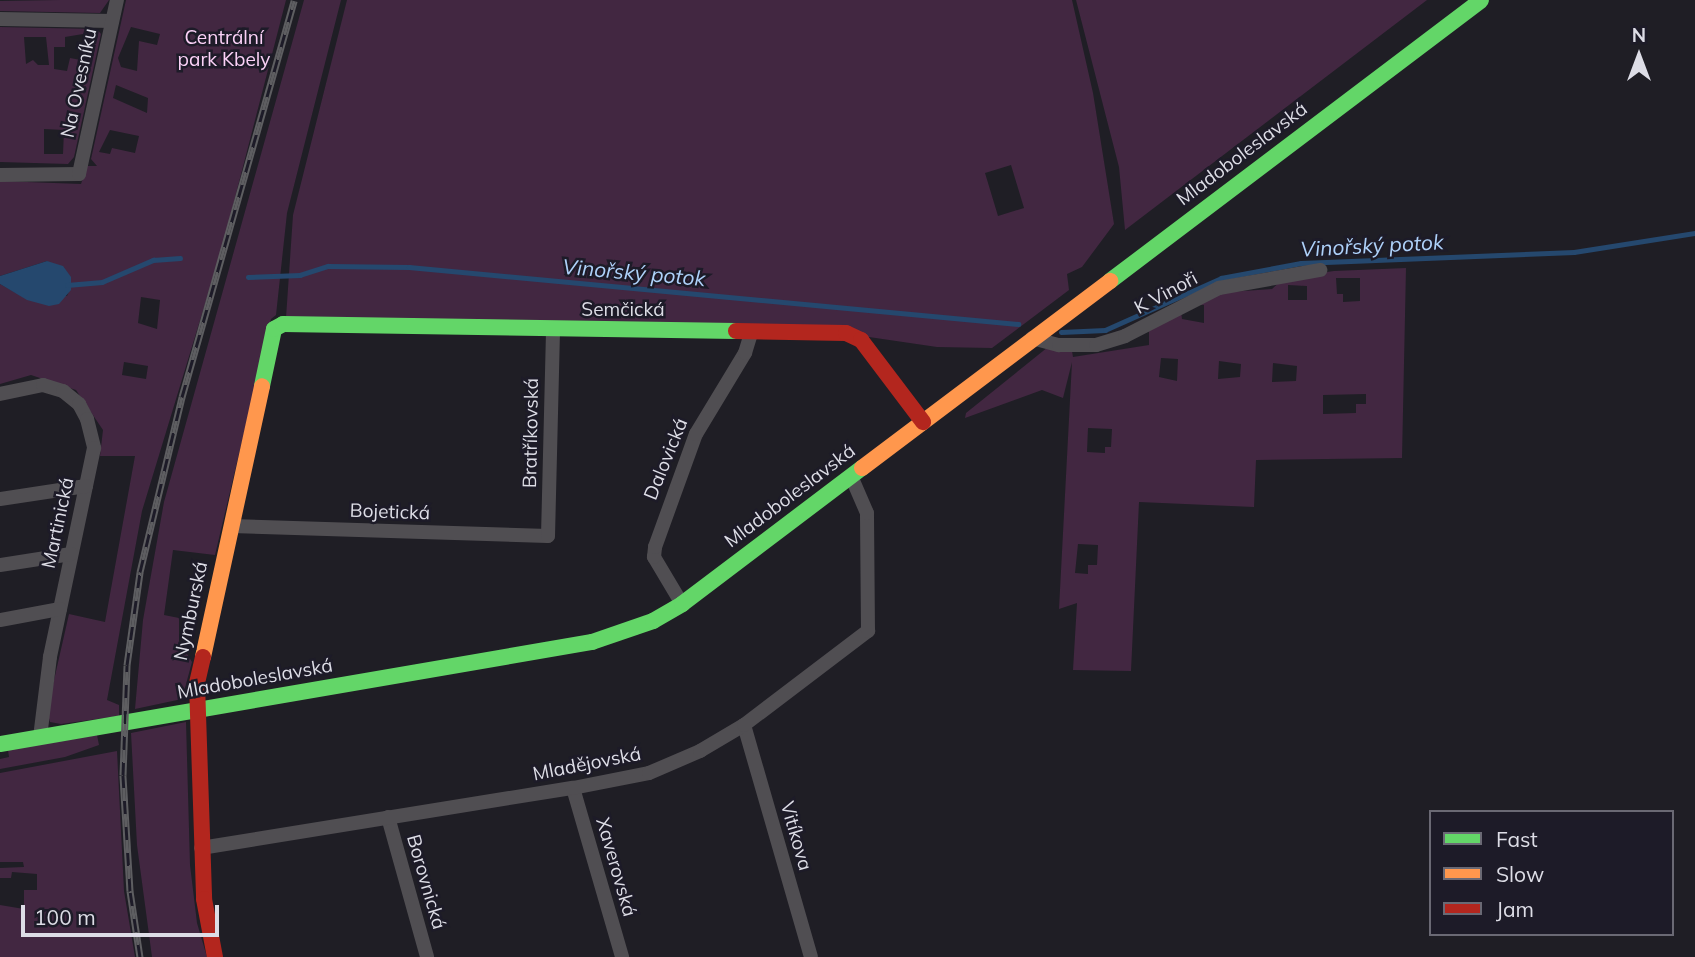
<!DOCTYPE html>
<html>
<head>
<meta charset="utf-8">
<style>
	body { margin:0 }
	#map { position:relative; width:1695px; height:957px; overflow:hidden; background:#1f1e25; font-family:Mulish,sans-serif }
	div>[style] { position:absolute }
	.green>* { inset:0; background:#422741 }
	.water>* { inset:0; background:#25486e }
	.stream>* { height:4.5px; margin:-2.25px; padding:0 2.25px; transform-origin:2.25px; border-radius:2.25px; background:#25486e }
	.street>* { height:14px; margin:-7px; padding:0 7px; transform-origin:7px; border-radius:7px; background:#504e52 }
	.fast>* { height:16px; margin:-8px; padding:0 8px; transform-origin:8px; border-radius:8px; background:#63d668 }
	.slow>* { height:16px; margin:-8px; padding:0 8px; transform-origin:8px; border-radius:8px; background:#ff974d }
	.jam>* { height:16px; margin:-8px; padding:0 8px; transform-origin:8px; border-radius:8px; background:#b3261e }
	.rail>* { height:7px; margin-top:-3.5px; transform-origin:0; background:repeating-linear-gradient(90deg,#1d1b28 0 13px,#5e5e61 0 26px); box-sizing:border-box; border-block:2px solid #5e5e61 }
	span { translate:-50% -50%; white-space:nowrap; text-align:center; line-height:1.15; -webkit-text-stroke:5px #1d1b28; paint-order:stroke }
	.park-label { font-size:19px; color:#fbd1f7 }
	.street-label { font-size:19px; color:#dddde6 }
	.water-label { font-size:21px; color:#aed1f9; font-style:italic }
	.legend { position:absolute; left:1429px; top:810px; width:245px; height:126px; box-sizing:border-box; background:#1d1b28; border:2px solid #6a6974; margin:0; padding:9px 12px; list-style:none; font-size:21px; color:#dddde6 }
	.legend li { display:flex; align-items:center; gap:14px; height:35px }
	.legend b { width:35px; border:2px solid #6a6974 }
	.north { position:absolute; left:1604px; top:21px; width:70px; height:70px; -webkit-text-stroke:5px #1d1b28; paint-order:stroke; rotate:0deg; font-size:19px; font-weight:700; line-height:28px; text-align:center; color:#dddde6 }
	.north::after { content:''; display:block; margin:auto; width:24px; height:32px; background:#dddde6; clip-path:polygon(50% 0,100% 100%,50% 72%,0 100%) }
	.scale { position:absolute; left:21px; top:905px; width:198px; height:32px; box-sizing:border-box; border:4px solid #dddde6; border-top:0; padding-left:9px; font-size:21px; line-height:24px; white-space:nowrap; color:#dddde6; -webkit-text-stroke:5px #1d1b28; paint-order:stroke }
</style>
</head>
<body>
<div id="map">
	<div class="green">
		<i style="clip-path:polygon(60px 0,109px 0,100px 13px,0 11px,0 1px)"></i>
		<i style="clip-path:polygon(evenodd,126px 0,286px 0,222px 248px,142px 511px,107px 700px,119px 705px,119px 716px,61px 724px,50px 722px,47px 711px,69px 614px,105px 622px,135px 456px,100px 456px,103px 430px,76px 390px,31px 375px,0 384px,0 284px,16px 293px,67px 296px,72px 285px,47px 261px,0 276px,0 181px,81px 184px,87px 166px,97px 166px,91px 159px,126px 0,131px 27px,160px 34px,157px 45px,139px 41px,137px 71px,121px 67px,118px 58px,131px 27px,126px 0,116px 85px,148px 98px,147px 113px,113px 98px,116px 85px,126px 0,110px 130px,139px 136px,135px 153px,112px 148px,110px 154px,99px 152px,110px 130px,126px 0,141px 297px,160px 300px,157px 329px,138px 323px,141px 297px,126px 0,124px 362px,148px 366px,146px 379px,122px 375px,124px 362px)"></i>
		<i style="clip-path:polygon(304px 0,341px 0,287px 213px,276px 315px,271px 319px,215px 555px,173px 550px,164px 615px,179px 618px,179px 641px,192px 662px,182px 699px,135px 709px,143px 620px,164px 502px)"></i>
		<i style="clip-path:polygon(evenodd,347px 0,1072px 0,1093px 93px,1114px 224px,1082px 267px,1067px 274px,1069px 290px,992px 348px,937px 347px,869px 337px,286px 318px,293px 215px,347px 0,1011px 165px,1024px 208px,998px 216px,985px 173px,1011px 165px)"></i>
		<i style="clip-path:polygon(1076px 0,1427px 0,1125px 230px,1119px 167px)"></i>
		<i style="clip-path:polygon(evenodd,0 27px,97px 29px,101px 34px,74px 157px,68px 164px,0 162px,0 27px,83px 34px,90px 41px,86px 61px,70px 58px,67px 71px,54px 69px,54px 47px,65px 47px,65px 37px,83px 34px,0 27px,24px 37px,46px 37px,49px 65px,38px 65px,33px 60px,26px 64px,24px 37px,0 27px,44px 129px,64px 130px,63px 154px,44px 154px,44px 129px)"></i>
		<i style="clip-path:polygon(evenodd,1406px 268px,1402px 458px,1256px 460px,1254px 507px,1139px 502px,1131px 671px,1073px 670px,1077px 603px,1059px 609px,1072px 362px,1063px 398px,1042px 390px,965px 418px,966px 413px,1048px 347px,1072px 351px,1073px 357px,1149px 345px,1149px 328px,1215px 293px,1272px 289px,1284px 278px,1334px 271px,1406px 268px,1336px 278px,1360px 278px,1360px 301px,1343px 302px,1343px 294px,1337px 294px,1336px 278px,1406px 268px,1288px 285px,1307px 286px,1307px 300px,1288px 300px,1288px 285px,1406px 268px,1192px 304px,1204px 305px,1204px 323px,1182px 319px,1181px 311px,1192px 304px,1406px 268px,1161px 358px,1178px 359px,1177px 381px,1159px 377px,1161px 358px,1406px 268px,1219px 361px,1241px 364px,1240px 377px,1218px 379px,1219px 361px,1406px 268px,1273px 363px,1297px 366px,1296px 381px,1272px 382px,1273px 363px,1406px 268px,1366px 394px,1366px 404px,1356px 404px,1356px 413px,1323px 414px,1323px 395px,1366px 394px,1406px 268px,1088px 428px,1112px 429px,1111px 447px,1105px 447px,1105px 453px,1087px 452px,1088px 428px,1406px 268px,1078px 544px,1098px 545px,1097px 565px,1088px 565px,1088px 574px,1075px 573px,1078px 544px)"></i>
		<i style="clip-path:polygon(186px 722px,190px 865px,197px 923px,207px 957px,152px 957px,137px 845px,131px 733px)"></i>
		<i style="clip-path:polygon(97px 735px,99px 745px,65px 757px,0 769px,0 759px,9px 757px,8px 750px)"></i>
		<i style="clip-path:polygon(117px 751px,124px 891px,135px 957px,0 957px,0 905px,24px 909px,24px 890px,37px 890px,37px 874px,12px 872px,11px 878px,0 878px,0 868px,24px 867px,23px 862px,0 862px,0 773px)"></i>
	</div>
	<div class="water">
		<i style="clip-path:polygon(47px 261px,63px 266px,71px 277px,71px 290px,59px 304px,49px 306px,27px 300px,0 284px,0 276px)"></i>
	</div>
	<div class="stream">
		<i style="left:248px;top:277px;width:52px;rotate:-2.2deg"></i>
		<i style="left:300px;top:275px;width:29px;rotate:-18deg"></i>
		<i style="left:328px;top:266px;width:81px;rotate:0.7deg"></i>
		<i style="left:409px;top:267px;width:612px;rotate:5.35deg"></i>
		<i style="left:67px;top:285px;width:35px;rotate:-5deg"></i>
		<i style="left:102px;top:282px;width:56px;rotate:-23.3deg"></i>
		<i style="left:153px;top:260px;width:27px;rotate:-4deg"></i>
		<i style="left:1061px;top:332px;width:44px;rotate:-2.6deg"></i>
		<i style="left:1105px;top:330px;width:127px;rotate:-24.1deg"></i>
		<i style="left:1221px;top:278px;width:81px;rotate:-10.6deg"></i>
		<i style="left:1301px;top:263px;width:273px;rotate:-2.3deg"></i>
		<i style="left:1574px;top:252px;width:122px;rotate:-8.9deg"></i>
	</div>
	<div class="street">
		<i style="left:0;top:19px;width:112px;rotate:1deg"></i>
		<i style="left:0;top:175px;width:79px;rotate:-0.7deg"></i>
		<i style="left:79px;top:174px;width:178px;rotate:-77.7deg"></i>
		<i style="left:1032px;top:338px;width:28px;rotate:15deg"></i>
		<i style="left:1059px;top:345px;width:37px"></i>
		<i style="left:1096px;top:345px;width:30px;rotate:-17deg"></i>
		<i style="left:1125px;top:336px;width:106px;rotate:-27.1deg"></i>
		<i style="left:1219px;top:288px;width:103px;rotate:-10.1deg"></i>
		<i style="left:0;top:394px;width:44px;rotate:-11.8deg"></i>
		<i style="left:43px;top:385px;width:21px;rotate:17deg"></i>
		<i style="left:63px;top:391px;width:21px;rotate:39deg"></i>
		<i style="left:79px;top:404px;width:17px;rotate:62deg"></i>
		<i style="left:87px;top:419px;width:30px;rotate:76deg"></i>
		<i style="left:94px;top:448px;width:214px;rotate:101.9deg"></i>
		<i style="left:50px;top:657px;width:81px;rotate:97.1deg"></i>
		<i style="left:0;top:499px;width:87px;rotate:-8.6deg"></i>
		<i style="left:231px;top:526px;width:317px;rotate:1.8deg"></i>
		<i style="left:548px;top:536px;width:205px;rotate:-88.6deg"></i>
		<i style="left:0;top:565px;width:72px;rotate:-8.8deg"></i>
		<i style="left:682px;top:604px;width:55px;rotate:-120.8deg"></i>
		<i style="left:654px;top:557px;width:10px;rotate:-84deg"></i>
		<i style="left:655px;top:547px;width:120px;rotate:-70.1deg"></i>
		<i style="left:696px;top:434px;width:95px;rotate:-58.8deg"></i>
		<i style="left:745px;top:353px;width:21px;rotate:-73deg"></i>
		<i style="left:0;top:620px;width:61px;rotate:-10.4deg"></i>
		<i style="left:744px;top:725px;width:241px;rotate:73.9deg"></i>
		<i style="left:573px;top:788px;width:176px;rotate:73.8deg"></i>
		<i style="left:388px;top:817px;width:145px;rotate:74.4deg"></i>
		<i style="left:201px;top:848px;width:377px;rotate:-9.2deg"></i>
		<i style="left:573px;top:788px;width:77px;rotate:-11.2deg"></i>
		<i style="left:649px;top:773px;width:56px;rotate:-23.3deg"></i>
		<i style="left:700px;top:751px;width:51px;rotate:-30.6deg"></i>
		<i style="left:744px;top:725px;width:156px;rotate:-37.2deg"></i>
		<i style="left:868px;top:631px;width:118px;rotate:-90.5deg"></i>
		<i style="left:867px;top:513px;width:40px;rotate:-113.4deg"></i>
	</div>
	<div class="fast">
		<i style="left:1110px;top:281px;width:465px;rotate:-37.1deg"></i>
		<i style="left:262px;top:386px;width:58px;rotate:-78.1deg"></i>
		<i style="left:274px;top:329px;width:10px;rotate:-29deg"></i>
		<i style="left:283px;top:324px;width:453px;rotate:0.9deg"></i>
		<i style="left:0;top:744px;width:601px;rotate:-9.78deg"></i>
		<i style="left:592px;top:642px;width:65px;rotate:-19deg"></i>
		<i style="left:653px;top:621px;width:34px;rotate:-30deg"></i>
		<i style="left:682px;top:604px;width:226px;rotate:-37.1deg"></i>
	</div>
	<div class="slow">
		<i style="left:862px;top:468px;width:311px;rotate:-37deg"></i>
		<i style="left:203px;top:657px;width:277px;rotate:-77.7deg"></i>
	</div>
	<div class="jam">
		<i style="left:736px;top:331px;width:110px;rotate:1deg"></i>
		<i style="left:846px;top:333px;width:17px;rotate:25deg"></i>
		<i style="left:861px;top:340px;width:103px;rotate:52.9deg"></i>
		<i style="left:203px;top:657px;width:28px;rotate:103deg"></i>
		<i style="left:197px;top:684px;width:215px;rotate:88.1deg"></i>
		<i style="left:204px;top:899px;width:59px;rotate:79.3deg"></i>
	</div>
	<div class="rail">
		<i style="left:140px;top:957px;width:67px;rotate:-98.6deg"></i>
		<i style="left:130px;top:891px;width:116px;rotate:-93.5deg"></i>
		<i style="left:123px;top:775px;width:110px;rotate:-87.9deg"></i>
		<i style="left:127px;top:665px;width:94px;rotate:-82deg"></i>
		<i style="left:140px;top:572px;width:180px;rotate:-76.5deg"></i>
		<i style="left:182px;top:397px;width:412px;rotate:-74.2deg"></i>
	</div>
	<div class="park-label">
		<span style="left:224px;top:49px">Centrální<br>park Kbely</span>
	</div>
	<div class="street-label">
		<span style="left:79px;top:83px;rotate:-78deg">Na Ovesníku</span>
		<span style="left:1242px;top:154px;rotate:-37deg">Mladoboleslavská</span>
		<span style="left:1166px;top:293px;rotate:-28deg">K Vinoři</span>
		<span style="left:623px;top:310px">Semčická</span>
		<span style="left:531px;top:433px;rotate:-89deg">Bratříkovská</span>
		<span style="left:666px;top:459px;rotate:-68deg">Dalovická</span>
		<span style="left:790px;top:496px;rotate:-37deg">Mladoboleslavská</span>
		<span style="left:390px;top:512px;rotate:2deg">Bojetická</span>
		<span style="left:58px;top:523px;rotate:-78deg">Martinická</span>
		<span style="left:191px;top:611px;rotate:-78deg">Nymburská</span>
		<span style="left:255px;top:679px;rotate:-10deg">Mladoboleslavská</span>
		<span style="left:587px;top:764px;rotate:-11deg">Mladějovská</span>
		<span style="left:796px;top:836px;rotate:74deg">Vitíkova</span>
		<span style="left:616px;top:867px;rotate:74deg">Xaverovská</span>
		<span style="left:426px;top:882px;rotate:74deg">Borovnická</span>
	</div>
	<div class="water-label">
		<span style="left:1372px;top:245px;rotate:-3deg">Vinořský potok</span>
		<span style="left:634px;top:272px;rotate:5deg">Vinořský potok</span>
	</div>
	<ul class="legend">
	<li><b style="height:9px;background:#63d668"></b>Fast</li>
	<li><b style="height:9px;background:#ff974d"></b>Slow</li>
	<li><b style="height:9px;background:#b3261e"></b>Jam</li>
	</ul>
	<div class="north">N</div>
	<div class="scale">100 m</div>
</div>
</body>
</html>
